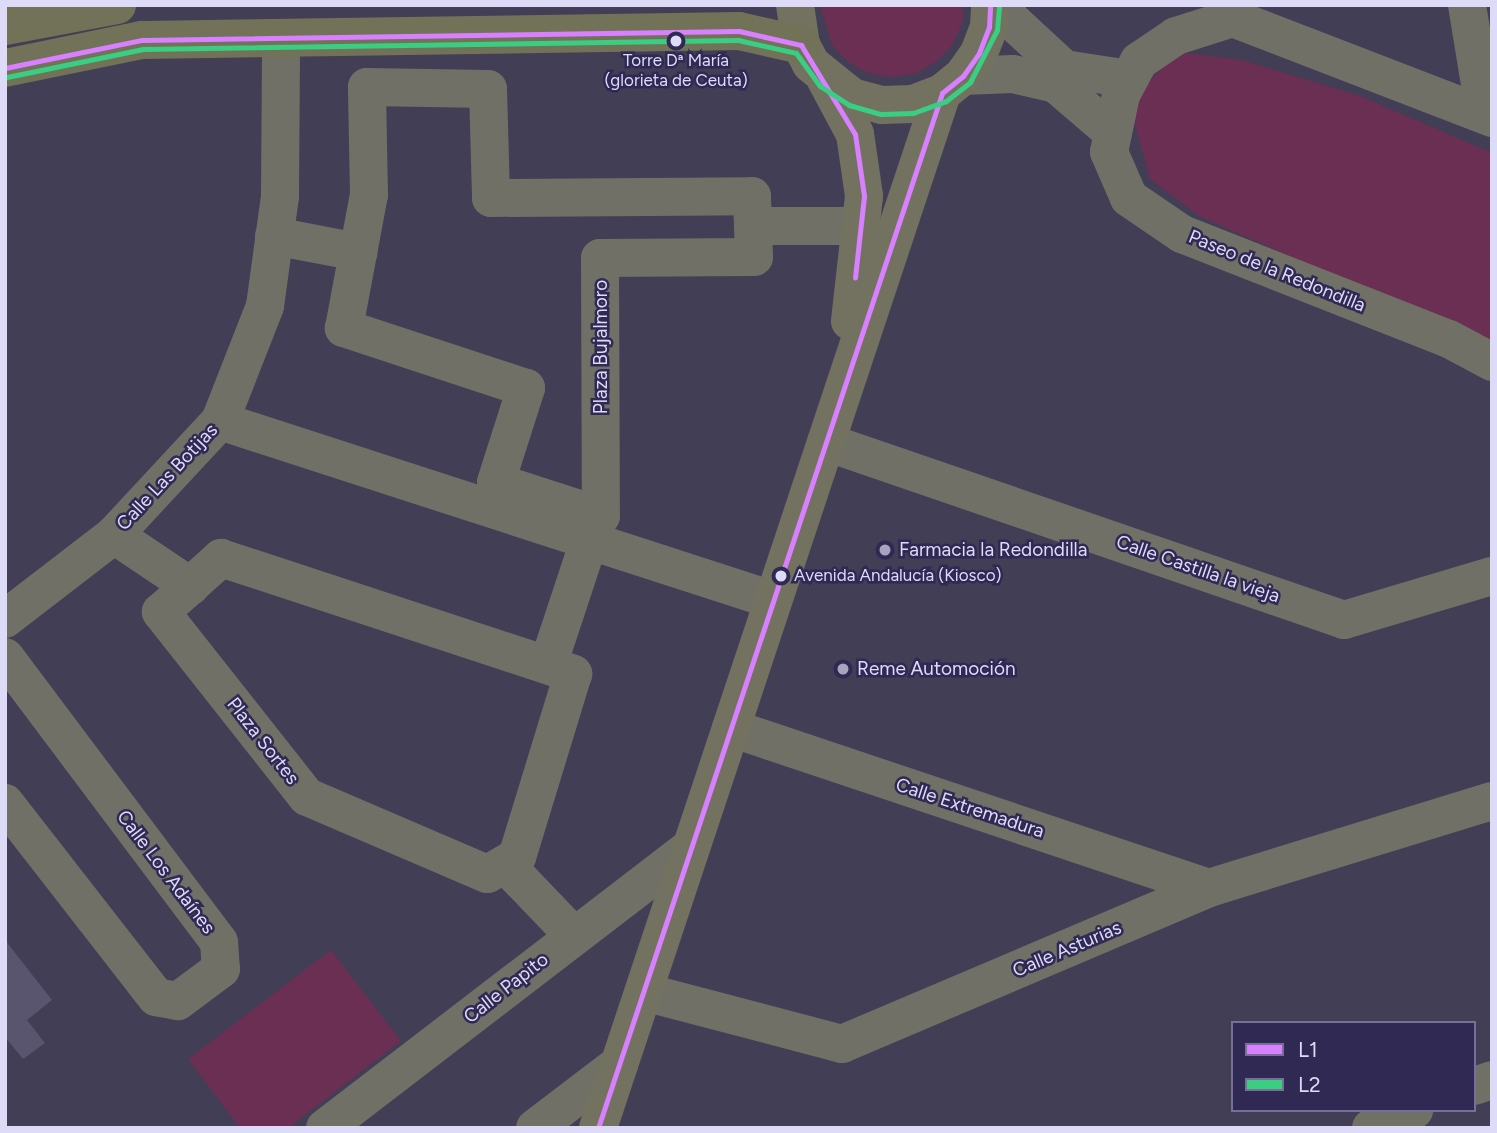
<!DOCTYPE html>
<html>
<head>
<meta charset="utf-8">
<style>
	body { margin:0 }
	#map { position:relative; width:1497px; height:1133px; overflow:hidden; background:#413e56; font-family:Figtree,sans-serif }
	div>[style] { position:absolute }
	.green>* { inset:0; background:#6b2f53 }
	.building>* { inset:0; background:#59556f }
	.street>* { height:38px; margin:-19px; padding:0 19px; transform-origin:19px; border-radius:19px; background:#717066 }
	.secondary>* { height:38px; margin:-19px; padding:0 19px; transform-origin:19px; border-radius:19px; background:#737261 }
	.primary>* { height:38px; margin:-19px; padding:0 19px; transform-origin:19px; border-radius:19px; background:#727259 }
	.bus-1>* { height:5px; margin:-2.5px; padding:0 2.5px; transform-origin:2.5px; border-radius:2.5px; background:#d880ff }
	.bus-2>* { height:5px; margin:-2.5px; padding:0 2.5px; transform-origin:2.5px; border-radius:2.5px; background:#3ace82 }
	.dots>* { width:19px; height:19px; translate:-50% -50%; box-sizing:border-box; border:4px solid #302954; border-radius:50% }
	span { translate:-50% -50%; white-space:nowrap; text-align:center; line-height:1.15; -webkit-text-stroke:5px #302954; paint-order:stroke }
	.bus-label { font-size:17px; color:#dddbf7 }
	.left { translate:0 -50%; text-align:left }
	.street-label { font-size:19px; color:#dddbf7 }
	.poi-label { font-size:19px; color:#dddbf7 }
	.frame { position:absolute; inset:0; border:7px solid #dddbf7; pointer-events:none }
	.legend { position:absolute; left:1231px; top:1021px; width:245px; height:91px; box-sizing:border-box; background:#302954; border:2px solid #757095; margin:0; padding:9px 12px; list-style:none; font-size:21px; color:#dddbf7 }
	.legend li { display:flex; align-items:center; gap:14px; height:35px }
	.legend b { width:35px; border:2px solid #757095 }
</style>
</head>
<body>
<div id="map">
	<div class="green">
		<i style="clip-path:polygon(820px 5px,963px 5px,963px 21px,953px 44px,936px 62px,914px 74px,889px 77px,867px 73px,847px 61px,832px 45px)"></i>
		<i style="clip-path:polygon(1187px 53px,1242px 60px,1360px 96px,1492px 153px,1492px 345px,1199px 216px,1150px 179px,1133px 118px,1141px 91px,1167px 62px)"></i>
		<i style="clip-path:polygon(331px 950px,401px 1041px,288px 1128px,240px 1128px,188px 1059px)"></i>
	</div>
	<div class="building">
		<i style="clip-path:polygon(5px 940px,52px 1000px,27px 1020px,45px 1043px,23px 1059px,5px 1037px)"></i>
	</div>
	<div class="street">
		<i style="left:1002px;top:5px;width:16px;rotate:60deg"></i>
		<i style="left:1010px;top:19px;width:74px;rotate:42.8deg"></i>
		<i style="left:1064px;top:69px;width:66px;rotate:8.7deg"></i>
		<i style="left:1467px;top:5px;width:111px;rotate:80.7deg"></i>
		<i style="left:963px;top:76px;width:50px;rotate:-2.3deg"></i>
		<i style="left:1013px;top:74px;width:44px;rotate:13.1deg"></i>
		<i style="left:1056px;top:84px;width:75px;rotate:40.7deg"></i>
		<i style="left:367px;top:87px;width:121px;rotate:0.9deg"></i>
		<i style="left:488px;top:89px;width:109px;rotate:88.4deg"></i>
		<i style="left:491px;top:198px;width:261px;rotate:-0.4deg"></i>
		<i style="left:752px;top:196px;width:61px;rotate:88.1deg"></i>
		<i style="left:754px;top:257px;width:154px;rotate:179.6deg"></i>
		<i style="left:600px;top:258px;width:258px;rotate:89.8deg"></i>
		<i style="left:601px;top:516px;width:110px;rotate:-162.1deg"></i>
		<i style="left:496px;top:482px;width:99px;rotate:-72.3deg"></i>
		<i style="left:526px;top:388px;width:192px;rotate:-161.8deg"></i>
		<i style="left:344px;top:328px;width:135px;rotate:-79.4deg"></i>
		<i style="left:369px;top:195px;width:108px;rotate:-91.1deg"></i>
		<i style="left:1492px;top:118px;width:278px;rotate:-158.9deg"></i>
		<i style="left:1233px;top:18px;width:60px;rotate:162.5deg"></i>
		<i style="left:1176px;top:36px;width:45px;rotate:146deg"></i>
		<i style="left:1139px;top:61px;width:38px;rotate:118deg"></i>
		<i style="left:1121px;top:95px;width:58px;rotate:101.9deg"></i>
		<i style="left:1109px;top:152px;width:50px;rotate:66.5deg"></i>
		<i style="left:1129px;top:198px;width:64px;rotate:34.2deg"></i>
		<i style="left:1182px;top:234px;width:287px;rotate:21.5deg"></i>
		<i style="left:1449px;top:339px;width:49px;rotate:28.1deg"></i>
		<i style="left:753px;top:226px;width:107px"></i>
		<i style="left:274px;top:236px;width:86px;rotate:10.8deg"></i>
		<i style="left:220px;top:421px;width:581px;rotate:17.94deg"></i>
		<i style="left:826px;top:442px;width:548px;rotate:18.96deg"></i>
		<i style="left:1344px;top:620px;width:154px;rotate:-16.6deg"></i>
		<i style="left:114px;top:535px;width:92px;rotate:33.9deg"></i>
		<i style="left:221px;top:558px;width:371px;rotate:18.2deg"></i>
		<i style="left:573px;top:674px;width:191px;rotate:107deg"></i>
		<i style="left:517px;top:857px;width:34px;rotate:150deg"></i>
		<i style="left:487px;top:874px;width:196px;rotate:-156.8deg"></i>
		<i style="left:307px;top:797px;width:236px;rotate:-128.3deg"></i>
		<i style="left:161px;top:612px;width:81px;rotate:-42deg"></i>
		<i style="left:5px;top:619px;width:138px;rotate:-37.6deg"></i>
		<i style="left:114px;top:535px;width:156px;rotate:-47.1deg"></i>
		<i style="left:220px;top:421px;width:123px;rotate:-68.6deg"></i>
		<i style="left:265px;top:306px;width:111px;rotate:-82.2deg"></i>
		<i style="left:280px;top:196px;width:156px;rotate:-89.6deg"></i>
		<i style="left:5px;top:657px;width:356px;rotate:53.1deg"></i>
		<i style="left:219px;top:942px;width:27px;rotate:86deg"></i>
		<i style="left:221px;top:969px;width:54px;rotate:143.3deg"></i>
		<i style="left:178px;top:1001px;width:22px;rotate:-170deg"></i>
		<i style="left:156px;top:997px;width:246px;rotate:-127.9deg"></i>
		<i style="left:548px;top:665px;width:131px;rotate:-71.7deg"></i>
		<i style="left:731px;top:728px;width:504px;rotate:18.51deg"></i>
		<i style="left:505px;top:864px;width:100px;rotate:46.2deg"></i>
		<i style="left:644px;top:992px;width:205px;rotate:14.7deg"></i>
		<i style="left:842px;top:1044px;width:399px;rotate:-23deg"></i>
		<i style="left:1209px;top:888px;width:296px;rotate:-17.1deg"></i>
		<i style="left:1474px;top:1086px;width:19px;rotate:-18deg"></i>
		<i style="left:325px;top:1128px;width:458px;rotate:-37.5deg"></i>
		<i style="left:535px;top:1128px;width:106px;rotate:-37.3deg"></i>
		<i style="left:1371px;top:1128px;width:47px;rotate:-22.7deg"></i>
	</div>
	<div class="secondary">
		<i style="left:795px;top:5px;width:40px;rotate:81.5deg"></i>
		<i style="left:801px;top:45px;width:21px;rotate:62deg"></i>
		<i style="left:811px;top:64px;width:53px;rotate:38.8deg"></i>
		<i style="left:852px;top:97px;width:31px;rotate:15deg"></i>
		<i style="left:882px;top:105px;width:31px;rotate:-2deg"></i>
		<i style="left:913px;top:104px;width:31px;rotate:-21deg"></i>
		<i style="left:942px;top:93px;width:27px;rotate:-39deg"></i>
		<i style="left:963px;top:76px;width:28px;rotate:-55deg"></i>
		<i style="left:979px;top:53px;width:28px;rotate:-69deg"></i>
		<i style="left:989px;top:27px;width:22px;rotate:-87deg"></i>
		<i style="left:826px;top:80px;width:61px;rotate:61.8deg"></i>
		<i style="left:855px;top:134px;width:63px;rotate:81.7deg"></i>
		<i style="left:864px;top:196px;width:126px;rotate:96.4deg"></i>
		<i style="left:598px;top:1128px;width:1091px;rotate:-71.61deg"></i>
	</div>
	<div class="primary">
		<i style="left:5px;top:26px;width:114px;rotate:-10.6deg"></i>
		<i style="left:5px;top:68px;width:140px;rotate:-11.6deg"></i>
		<i style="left:142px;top:40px;width:597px;rotate:-0.86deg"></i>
		<i style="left:739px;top:31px;width:64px;rotate:12.7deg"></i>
	</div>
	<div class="bus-1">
		<i style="left:5px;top:68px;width:140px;rotate:-11.6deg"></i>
		<i style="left:142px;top:40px;width:597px;rotate:-0.86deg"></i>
		<i style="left:739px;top:31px;width:64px;rotate:12.7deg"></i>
		<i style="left:801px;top:45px;width:104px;rotate:58.8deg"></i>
		<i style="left:855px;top:134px;width:63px;rotate:81.7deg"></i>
		<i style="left:864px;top:196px;width:82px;rotate:96.3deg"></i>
		<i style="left:598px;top:1128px;width:1091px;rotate:-71.61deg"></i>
		<i style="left:942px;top:93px;width:27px;rotate:-39deg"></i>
		<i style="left:963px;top:76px;width:28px;rotate:-55deg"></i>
		<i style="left:979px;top:53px;width:28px;rotate:-69deg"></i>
		<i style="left:989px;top:27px;width:22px;rotate:-87deg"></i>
	</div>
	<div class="bus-2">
		<i style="left:7px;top:77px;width:139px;rotate:-11.6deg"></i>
		<i style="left:143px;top:49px;width:595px;rotate:-0.87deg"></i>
		<i style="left:738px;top:40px;width:59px;rotate:12.6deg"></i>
		<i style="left:796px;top:53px;width:41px;rotate:54deg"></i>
		<i style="left:820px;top:86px;width:35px;rotate:33deg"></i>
		<i style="left:849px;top:105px;width:33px;rotate:16deg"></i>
		<i style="left:881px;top:114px;width:32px;rotate:-2deg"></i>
		<i style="left:913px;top:113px;width:35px;rotate:-20deg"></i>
		<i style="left:946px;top:101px;width:31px;rotate:-38deg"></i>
		<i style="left:970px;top:82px;width:59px;rotate:-62.6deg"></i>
		<i style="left:997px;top:30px;width:25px;rotate:-85deg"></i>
	</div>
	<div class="dots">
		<i style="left:676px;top:41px;background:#dddbf7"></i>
		<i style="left:885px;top:550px;background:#a6a4bf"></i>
		<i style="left:781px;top:576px;background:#dddbf7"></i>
		<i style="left:843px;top:669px;background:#a6a4bf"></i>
	</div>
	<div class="bus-label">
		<span style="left:676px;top:71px">Torre Dª María<br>(glorieta de Ceuta)</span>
		<span class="left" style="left:794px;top:576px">Avenida Andalucía (Kiosco)</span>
	</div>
	<div class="street-label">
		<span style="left:1277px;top:271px;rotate:22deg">Paseo de la Redondilla</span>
		<span style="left:601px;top:347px;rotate:-90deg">Plaza Bujalmoro</span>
		<span style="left:167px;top:477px;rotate:-47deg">Calle Las Botijas</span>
		<span style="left:1198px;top:569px;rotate:19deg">Calle Castilla la vieja</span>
		<span style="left:263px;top:741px;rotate:52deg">Plaza Sortes</span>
		<span style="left:970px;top:808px;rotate:18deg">Calle Extremadura</span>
		<span style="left:166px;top:872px;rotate:53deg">Calle Los Adaínes</span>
		<span style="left:1067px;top:949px;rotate:-23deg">Calle Asturias</span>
		<span style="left:506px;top:988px;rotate:-38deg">Calle Papito</span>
	</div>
	<div class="poi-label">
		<span class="left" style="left:899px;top:550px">Farmacia la Redondilla</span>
		<span class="left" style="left:857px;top:669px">Reme Automoción</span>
	</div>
	<div class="frame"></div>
	<ul class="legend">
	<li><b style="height:9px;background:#d880ff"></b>L1</li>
	<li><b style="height:9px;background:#3ace82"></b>L2</li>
	</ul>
</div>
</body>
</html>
